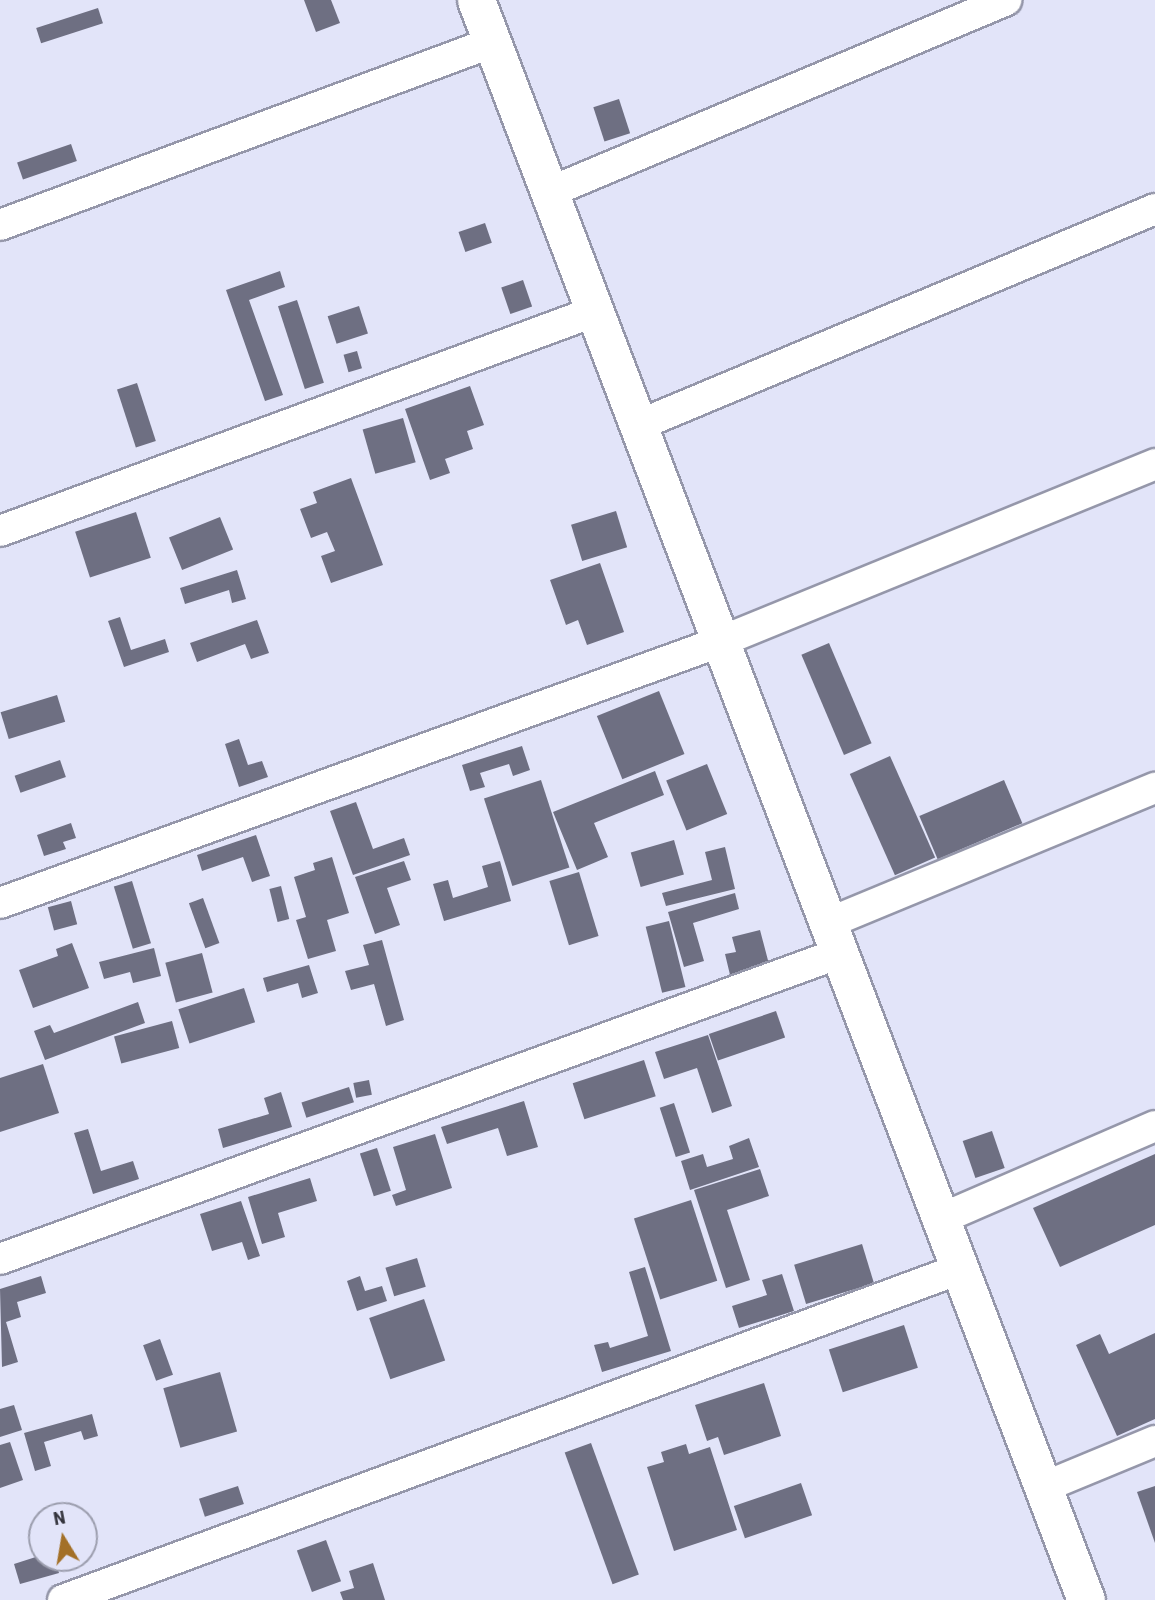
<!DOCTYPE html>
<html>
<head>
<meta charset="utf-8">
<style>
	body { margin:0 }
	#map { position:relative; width:1155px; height:1600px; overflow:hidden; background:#e2e4f9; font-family:"Roboto Condensed",sans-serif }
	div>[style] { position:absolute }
	.building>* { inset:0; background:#6e6f82; transform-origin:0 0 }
	.roads { filter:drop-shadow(2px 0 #9597aa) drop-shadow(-2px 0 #9597aa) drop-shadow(0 2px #9597aa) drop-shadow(0 -2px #9597aa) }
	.minor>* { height:30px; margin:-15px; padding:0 15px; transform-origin:15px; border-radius:15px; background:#fff }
	.tertiary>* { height:37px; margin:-18.5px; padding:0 18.5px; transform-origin:18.5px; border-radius:18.5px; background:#fff }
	span { translate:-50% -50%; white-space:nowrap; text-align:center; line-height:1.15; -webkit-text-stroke:7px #e2e4f9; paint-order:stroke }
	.north { position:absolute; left:28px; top:1502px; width:70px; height:70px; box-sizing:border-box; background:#e2e4f9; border:2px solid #9c9eae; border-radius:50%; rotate:349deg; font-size:19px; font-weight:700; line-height:28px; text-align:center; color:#34343d }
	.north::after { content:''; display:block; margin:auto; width:24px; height:32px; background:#a37028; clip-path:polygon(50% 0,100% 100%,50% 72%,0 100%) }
</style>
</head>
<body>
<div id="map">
	<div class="building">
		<i style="clip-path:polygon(304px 0,331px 0,340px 23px,316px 32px)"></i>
		<i style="left:98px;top:8px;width:16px;height:65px;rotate:72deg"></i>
		<i style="left:619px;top:99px;width:36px;height:27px;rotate:72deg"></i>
		<i style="left:71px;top:144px;width:18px;height:57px;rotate:71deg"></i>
		<i style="left:485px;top:223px;width:21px;height:28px;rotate:71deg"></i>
		<i style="clip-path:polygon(280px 271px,285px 287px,249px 300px,283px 395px,265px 401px,226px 290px)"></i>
		<i style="left:523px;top:280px;width:28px;height:23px;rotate:71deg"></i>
		<i style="left:297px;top:300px;width:87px;height:20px;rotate:72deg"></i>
		<i style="left:359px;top:306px;width:29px;height:33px;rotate:72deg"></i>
		<i style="left:357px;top:351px;width:18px;height:14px;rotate:74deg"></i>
		<i style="left:137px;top:383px;width:61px;height:21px;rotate:72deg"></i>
		<i style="clip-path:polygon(470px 386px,484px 425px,467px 431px,473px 449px,445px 459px,450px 473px,430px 480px,405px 409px)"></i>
		<i style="left:403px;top:418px;width:46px;height:42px;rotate:74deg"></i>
		<i style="clip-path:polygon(351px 478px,383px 565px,331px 583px,321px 556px,335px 551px,327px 532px,311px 538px,300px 509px,317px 503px,313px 492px)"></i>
		<i style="left:616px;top:511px;width:38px;height:47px;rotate:73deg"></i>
		<i style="left:136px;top:512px;width:48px;height:64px;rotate:72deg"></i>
		<i style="left:220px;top:517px;width:35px;height:55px;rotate:68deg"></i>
		<i style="clip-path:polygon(600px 563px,624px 632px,587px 645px,578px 620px,566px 625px,550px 580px)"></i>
		<i style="clip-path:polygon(237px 570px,246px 599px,232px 603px,229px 590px,185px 604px,180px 588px)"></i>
		<i style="clip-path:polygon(120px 617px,131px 650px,165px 639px,169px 652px,124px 667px,108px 621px)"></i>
		<i style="clip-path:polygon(257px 620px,269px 653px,251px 659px,245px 644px,197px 662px,190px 643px)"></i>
		<i style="left:829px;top:643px;width:109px;height:30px;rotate:67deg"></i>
		<i style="left:659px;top:691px;width:68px;height:67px;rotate:68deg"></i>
		<i style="left:57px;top:695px;width:28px;height:59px;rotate:73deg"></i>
		<i style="clip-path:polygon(239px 739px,248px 765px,262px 761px,268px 777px,239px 787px,225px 744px)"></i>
		<i style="clip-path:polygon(522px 746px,530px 770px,513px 776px,509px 764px,480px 773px,485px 787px,470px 791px,462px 765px)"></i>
		<i style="left:890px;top:756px;width:111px;height:44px;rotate:66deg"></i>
		<i style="left:60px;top:760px;width:18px;height:48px;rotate:71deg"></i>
		<i style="left:707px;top:764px;width:54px;height:44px;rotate:68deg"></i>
		<i style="clip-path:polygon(655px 771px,664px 795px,594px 823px,608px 857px,577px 870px,553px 812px)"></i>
		<i style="left:541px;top:780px;width:92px;height:60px;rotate:72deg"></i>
		<i style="left:1004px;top:780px;width:47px;height:92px;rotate:67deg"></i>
		<i style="clip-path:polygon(356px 802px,373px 849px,404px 838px,410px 855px,353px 875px,330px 811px)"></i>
		<i style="clip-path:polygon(71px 823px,76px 838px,63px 842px,66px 849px,44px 856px,37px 835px)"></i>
		<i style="clip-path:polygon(256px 835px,270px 876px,252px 882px,243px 857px,202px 871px,197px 855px)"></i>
		<i style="left:674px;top:840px;width:36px;height:45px;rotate:74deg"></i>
		<i style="clip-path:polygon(725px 847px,735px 889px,666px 906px,662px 893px,712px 880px,705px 852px)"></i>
		<i style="clip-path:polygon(332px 857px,349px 913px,327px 920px,336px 951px,308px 959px,296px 920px,306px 917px,294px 877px,315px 870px,313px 863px)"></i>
		<i style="clip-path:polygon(404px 861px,411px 880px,387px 888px,400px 925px,375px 934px,355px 877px)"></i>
		<i style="clip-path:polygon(500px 861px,511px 901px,444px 921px,433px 884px,448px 880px,453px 898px,488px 887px,482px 866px)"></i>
		<i style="left:579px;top:872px;width:67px;height:31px;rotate:73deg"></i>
		<i style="left:132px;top:881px;width:65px;height:19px;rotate:73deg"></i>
		<i style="left:281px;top:886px;width:34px;height:12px;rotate:76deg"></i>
		<i style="clip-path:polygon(735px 893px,739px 909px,693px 923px,704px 961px,684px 967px,668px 912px)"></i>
		<i style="left:203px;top:898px;width:48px;height:15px;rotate:70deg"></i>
		<i style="left:71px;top:901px;width:24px;height:24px;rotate:75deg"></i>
		<i style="left:669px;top:921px;width:68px;height:24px;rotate:76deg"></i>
		<i style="clip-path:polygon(760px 930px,770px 968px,731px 979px,725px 954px,736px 952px,732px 937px)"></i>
		<i style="clip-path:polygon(382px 940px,404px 1020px,386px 1026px,374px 984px,351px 990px,345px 971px,369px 965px,363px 945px)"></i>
		<i style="clip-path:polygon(72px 943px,89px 988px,33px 1008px,19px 970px,58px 956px,56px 949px)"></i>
		<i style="clip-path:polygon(154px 948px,161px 976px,133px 983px,130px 972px,104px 979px,99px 962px)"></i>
		<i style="left:202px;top:953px;width:41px;height:38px;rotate:75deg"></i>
		<i style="clip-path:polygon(309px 965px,318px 993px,302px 998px,298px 983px,267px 992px,263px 978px)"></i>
		<i style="left:244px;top:988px;width:36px;height:69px;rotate:72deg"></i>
		<i style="clip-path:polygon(138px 1002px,145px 1023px,45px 1060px,34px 1031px,50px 1025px,54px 1033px)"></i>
		<i style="left:776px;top:1011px;width:28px;height:71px;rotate:71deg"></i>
		<i style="left:172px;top:1021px;width:28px;height:60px;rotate:75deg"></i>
		<i style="clip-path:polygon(708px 1035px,732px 1106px,712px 1113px,697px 1068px,664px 1079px,655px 1052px)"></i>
		<i style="left:644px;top:1060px;width:38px;height:75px;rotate:72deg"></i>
		<i style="clip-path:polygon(43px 1064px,59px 1113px,0 1132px,0 1078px)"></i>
		<i style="left:369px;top:1080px;width:15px;height:16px;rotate:79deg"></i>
		<i style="left:349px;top:1087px;width:16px;height:50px;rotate:72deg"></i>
		<i style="clip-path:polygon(281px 1092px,292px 1127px,223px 1148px,218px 1129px,269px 1114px,264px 1098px)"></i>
		<i style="clip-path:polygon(524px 1101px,538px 1147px,507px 1156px,498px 1128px,447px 1144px,441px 1127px)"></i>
		<i style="left:674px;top:1103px;width:52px;height:15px;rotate:72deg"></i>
		<i style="clip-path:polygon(88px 1129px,101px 1171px,133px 1161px,139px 1179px,93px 1194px,74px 1133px)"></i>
		<i style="left:992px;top:1131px;width:39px;height:31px;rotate:71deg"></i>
		<i style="clip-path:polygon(435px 1134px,452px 1188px,396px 1206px,392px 1195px,406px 1190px,393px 1147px)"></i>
		<i style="clip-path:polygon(749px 1138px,759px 1167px,690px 1190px,681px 1161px,703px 1154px,707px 1167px,733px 1159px,729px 1146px)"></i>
		<i style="left:377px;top:1148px;width:45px;height:18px;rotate:72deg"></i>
		<i style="clip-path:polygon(1155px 1154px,1155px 1225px,1060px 1267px,1033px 1208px)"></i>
		<i style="clip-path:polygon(760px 1169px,769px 1196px,727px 1210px,750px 1280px,726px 1288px,694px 1190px)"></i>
		<i style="clip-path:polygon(310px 1178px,317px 1201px,278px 1213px,285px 1237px,262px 1244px,248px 1197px)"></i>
		<i style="left:691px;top:1200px;width:85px;height:60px;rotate:72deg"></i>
		<i style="clip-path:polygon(241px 1201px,260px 1256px,248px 1260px,242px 1242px,212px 1251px,200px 1214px)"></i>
		<i style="left:862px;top:1244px;width:41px;height:71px;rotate:73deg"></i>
		<i style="left:417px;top:1258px;width:30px;height:33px;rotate:73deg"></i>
		<i style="clip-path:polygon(645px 1267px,671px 1351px,602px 1372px,594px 1345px,608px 1342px,610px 1348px,648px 1336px,629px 1272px)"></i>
		<i style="clip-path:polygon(782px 1274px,794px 1311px,739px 1328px,732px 1306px,767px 1295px,762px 1280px)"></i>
		<i style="clip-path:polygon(41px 1276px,46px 1293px,17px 1302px,21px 1317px,6px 1322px,18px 1362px,2px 1367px,0 1289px)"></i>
		<i style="clip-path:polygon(360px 1276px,365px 1291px,382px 1286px,387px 1301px,357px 1311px,347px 1281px)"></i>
		<i style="left:424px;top:1299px;width:65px;height:58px;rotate:71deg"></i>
		<i style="left:904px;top:1325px;width:45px;height:79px;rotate:72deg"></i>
		<i style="clip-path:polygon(1155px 1333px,1155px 1419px,1117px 1436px,1076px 1345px,1100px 1334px,1109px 1354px)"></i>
		<i style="left:160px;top:1339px;width:38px;height:18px;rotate:70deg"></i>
		<i style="left:220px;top:1372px;width:62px;height:59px;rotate:74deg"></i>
		<i style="clip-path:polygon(764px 1383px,781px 1436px,724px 1455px,718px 1437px,707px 1441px,695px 1405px)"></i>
		<i style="clip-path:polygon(14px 1405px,22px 1430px,0 1437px,0 1409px)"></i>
		<i style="clip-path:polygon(92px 1414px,98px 1436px,84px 1440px,81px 1431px,44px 1442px,51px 1466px,35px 1471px,24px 1433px)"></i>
		<i style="clip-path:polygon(10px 1442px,23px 1480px,0 1488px,0 1445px)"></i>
		<i style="left:591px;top:1443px;width:140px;height:28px;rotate:70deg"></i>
		<i style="clip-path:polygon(686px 1444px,689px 1454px,710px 1447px,737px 1530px,674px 1551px,647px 1467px,664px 1462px,661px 1452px)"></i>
		<i style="left:801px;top:1483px;width:34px;height:71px;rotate:71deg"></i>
		<i style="left:238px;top:1486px;width:19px;height:41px;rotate:72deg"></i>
		<i style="clip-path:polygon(1155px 1486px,1155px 1543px,1137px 1492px)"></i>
		<i style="left:326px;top:1540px;width:44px;height:31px;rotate:70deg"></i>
		<i style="clip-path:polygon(42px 1555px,54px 1558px,59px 1573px,20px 1584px,14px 1564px)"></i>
		<i style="clip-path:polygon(373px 1563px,385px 1600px,343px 1600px,340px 1592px,354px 1588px,349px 1571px)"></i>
	</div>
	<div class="roads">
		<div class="minor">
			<i style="left:550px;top:192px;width:495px;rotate:-22.8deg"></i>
			<i style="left:0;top:225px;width:526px;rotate:-20.36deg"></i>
			<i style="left:639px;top:425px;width:559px;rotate:-22.71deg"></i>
			<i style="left:0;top:531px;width:635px;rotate:-20.26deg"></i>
			<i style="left:0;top:903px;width:768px;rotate:-19.94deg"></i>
			<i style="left:722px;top:641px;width:468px;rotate:-22.2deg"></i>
			<i style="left:826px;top:924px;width:356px;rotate:-22.5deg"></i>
			<i style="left:938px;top:1220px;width:236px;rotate:-23.4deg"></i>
			<i style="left:0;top:1259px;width:891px;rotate:-20.02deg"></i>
			<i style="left:1044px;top:1487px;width:120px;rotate:-22.5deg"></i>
			<i style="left:63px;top:1600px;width:953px;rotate:-20.26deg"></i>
		</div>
		<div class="tertiary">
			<i style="left:476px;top:0;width:1712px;rotate:69.13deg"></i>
		</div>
	</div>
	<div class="north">N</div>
</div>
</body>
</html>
